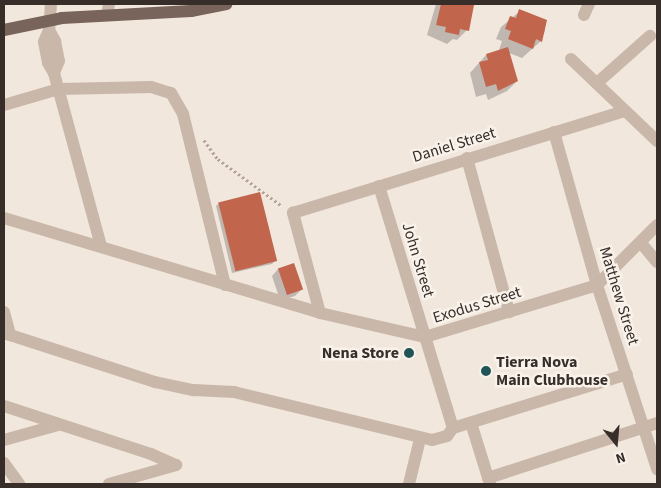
<!DOCTYPE html>
<html>
<head>
<meta charset="utf-8">
<style>
	body { margin:0 }
	#map { position:relative; width:661px; height:488px; overflow:hidden; background:#f1e7dd; font-family:"Source Sans 3",sans-serif }
	div>[style] { position:absolute }
	.shadow>* { inset:0; background:#0003 }
	.building>* { inset:0; background:#c1654c; transform-origin:0 0 }
	.path>* { height:2.5px; margin-top:-1.25px; transform-origin:0; background:repeating-linear-gradient(90deg,#b5a194 0 2.5px,transparent 0 5px) }
	.minor>* { height:12px; margin:-6px; padding:0 6px; transform-origin:6px; border-radius:6px; background:#c9b7aa }
	.major>* { height:12px; margin:-6px; padding:0 6px; transform-origin:6px; border-radius:6px; background:#78645b }
	.dots>* { width:14px; height:14px; translate:-50% -50%; box-sizing:border-box; border:2px solid #f9f2ea; border-radius:50% }
	span { translate:-50% -50%; white-space:nowrap; text-align:center; line-height:1.15; -webkit-text-stroke:5px #f9f2ea; paint-order:stroke }
	.street-label { font-size:16px; color:#372d29 }
	.poi-label { font-size:16px; color:#372d29; font-weight:700 }
	.right { translate:-100% -50%; text-align:right }
	.left { translate:0 -50%; text-align:left }
	.frame { position:absolute; inset:0; border:5px solid #372d29; pointer-events:none }
	.north { position:absolute; left:591px; top:418px; width:50px; height:50px; -webkit-text-stroke:4px #f9f2ea; paint-order:stroke; rotate:163deg; font-size:14px; font-weight:700; line-height:20px; text-align:center; color:#372d29 }
	.north::after { content:''; display:block; margin:auto; width:18px; height:22px; background:#372d29; clip-path:polygon(50% 0,100% 100%,50% 72%,0 100%) }
</style>
</head>
<body>
<div id="map">
	<div class="shadow">
		<i style="clip-path:polygon(436px 4px,473px 6px,467px 30px,457px 40px,453px 39px,447px 44px,427px 35px)"></i>
		<i style="clip-path:polygon(520px 11px,545px 30px,541px 41px,522px 58px,509px 53px,517px 81px,507px 91px,488px 100px,486px 94px,476px 97px,470px 73px,486px 55px,501px 51px,499px 50px,502px 41px,496px 39px,501px 27px)"></i>
		<i style="clip-path:polygon(219px 203px,275px 261px,272px 264px,232px 273px,216px 206px)"></i>
		<i style="clip-path:polygon(293px 264px,302px 289px,295px 296px,280px 300px,272px 276px,278px 269px)"></i>
	</div>
	<div class="building">
		<i style="clip-path:polygon(441px 4px,474px 5px,469px 31px,460px 29px,459px 35px,445px 32px,446px 27px,436px 25px)"></i>
		<i style="clip-path:polygon(519px 9px,547px 20px,542px 42px,536px 39px,533px 49px,508px 39px,511px 31px,505px 29px,510px 16px,516px 18px)"></i>
		<i style="clip-path:polygon(508px 47px,518px 81px,498px 91px,496px 84px,486px 87px,479px 62px,488px 60px,486px 54px)"></i>
		<i style="left:260px;top:192px;width:71px;height:43px;rotate:76deg"></i>
		<i style="left:294px;top:263px;width:28px;height:17px;rotate:71deg"></i>
	</div>
	<div class="path">
		<i style="left:204px;top:140px;width:24px;rotate:54deg"></i>
		<i style="left:218px;top:159px;width:79px;rotate:36.3deg"></i>
	</div>
	<div class="minor">
		<i style="left:51px;top:4px;width:26px;rotate:94deg"></i>
		<i style="left:49px;top:30px;width:13px;rotate:113deg"></i>
		<i style="left:44px;top:42px;width:21px;rotate:79deg"></i>
		<i style="left:48px;top:63px;width:12px;rotate:59deg"></i>
		<i style="left:54px;top:73px;width:179px;rotate:74.8deg"></i>
		<i style="left:107px;top:15px;width:11px;rotate:-80deg"></i>
		<i style="left:584px;top:15px;width:12px;rotate:-66deg"></i>
		<i style="left:49px;top:30px;width:13px;rotate:61deg"></i>
		<i style="left:55px;top:41px;width:20px;rotate:79deg"></i>
		<i style="left:59px;top:61px;width:13px;rotate:113deg"></i>
		<i style="left:571px;top:59px;width:119px;rotate:43.6deg"></i>
		<i style="left:597px;top:83px;width:71px;rotate:-41.6deg"></i>
		<i style="left:4px;top:105px;width:57px;rotate:-16.2deg"></i>
		<i style="left:59px;top:89px;width:92px;rotate:-1.2deg"></i>
		<i style="left:151px;top:87px;width:21px;rotate:17deg"></i>
		<i style="left:171px;top:93px;width:24px;rotate:60deg"></i>
		<i style="left:183px;top:114px;width:176px;rotate:76.2deg"></i>
		<i style="left:554px;top:132px;width:159px;rotate:74.3deg"></i>
		<i style="left:597px;top:285px;width:194px;rotate:71.9deg"></i>
		<i style="left:467px;top:158px;width:160px;rotate:74.7deg"></i>
		<i style="left:379px;top:186px;width:253px;rotate:73deg"></i>
		<i style="left:4px;top:218px;width:330px;rotate:16.7deg"></i>
		<i style="left:320px;top:313px;width:108px;rotate:12.9deg"></i>
		<i style="left:425px;top:337px;width:180px;rotate:-16.8deg"></i>
		<i style="left:597px;top:285px;width:85px;rotate:-45deg"></i>
		<i style="left:641px;top:243px;width:25px;rotate:50deg"></i>
		<i style="left:4px;top:312px;width:24px;rotate:75deg"></i>
		<i style="left:320px;top:313px;width:104px;rotate:-105.1deg"></i>
		<i style="left:293px;top:213px;width:346px;rotate:-17.1deg"></i>
		<i style="left:4px;top:333px;width:159px;rotate:18deg"></i>
		<i style="left:155px;top:382px;width:40px;rotate:12deg"></i>
		<i style="left:194px;top:390px;width:40px;rotate:2.9deg"></i>
		<i style="left:234px;top:392px;width:204px;rotate:13.6deg"></i>
		<i style="left:432px;top:440px;width:16px;rotate:-15deg"></i>
		<i style="left:447px;top:436px;width:10px;rotate:-53deg"></i>
		<i style="left:453px;top:428px;width:182px;rotate:-17.2deg"></i>
		<i style="left:4px;top:406px;width:155px;rotate:18.1deg"></i>
		<i style="left:151px;top:454px;width:27px;rotate:24deg"></i>
		<i style="left:471px;top:423px;width:64px;rotate:72.7deg"></i>
		<i style="left:4px;top:440px;width:56px;rotate:-15.5deg"></i>
		<i style="left:4px;top:463px;width:26px;rotate:54deg"></i>
		<i style="left:488px;top:478px;width:178px;rotate:-18deg"></i>
		<i style="left:109px;top:484px;width:70px;rotate:-15.8deg"></i>
		<i style="left:409px;top:484px;width:46px;rotate:-76.3deg"></i>
	</div>
	<div class="major">
		<i style="left:4px;top:30px;width:59px;rotate:-11.7deg"></i>
		<i style="left:62px;top:18px;width:129px;rotate:-3.1deg"></i>
		<i style="left:191px;top:11px;width:36px;rotate:-11deg"></i>
	</div>
	<div class="dots">
		<i style="left:409px;top:353px;background:#205457"></i>
		<i style="left:486px;top:371px;background:#205457"></i>
	</div>
	<div class="street-label">
		<span style="left:454px;top:145px;rotate:-17deg">Daniel Street</span>
		<span style="left:418px;top:260px;rotate:73deg">John Street</span>
		<span style="left:619px;top:296px;rotate:73deg">Matthew Street</span>
		<span style="left:477px;top:305px;rotate:-17deg">Exodus Street</span>
	</div>
	<div class="poi-label">
		<span class="right" style="left:399px;top:353px">Nena Store</span>
		<span class="left" style="left:496px;top:371px">Tierra Nova<br>Main Clubhouse</span>
	</div>
	<div class="frame"></div>
	<div class="north">N</div>
</div>
</body>
</html>
